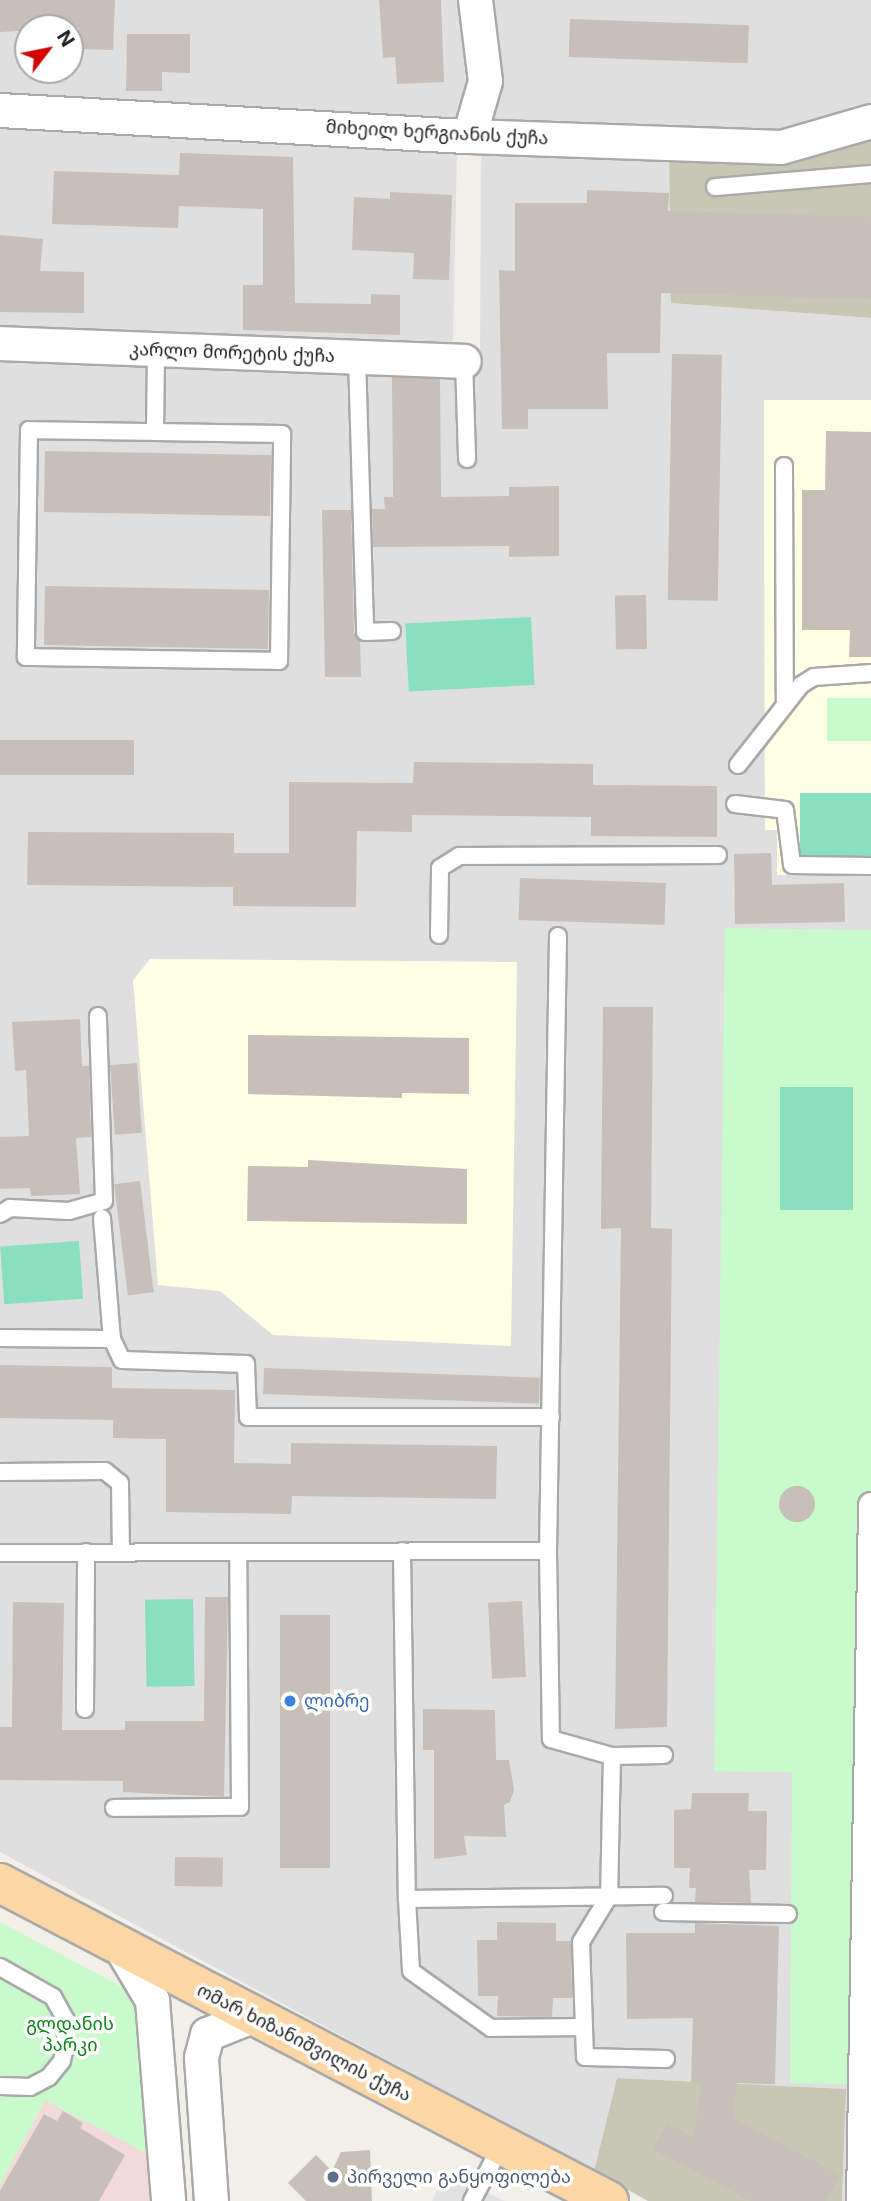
<!DOCTYPE html>
<html>
<head>
<meta charset="utf-8">
<style>
	body { margin:0 }
	#map { position:relative; width:871px; height:2201px; overflow:hidden; background:#f2efe9; font-family:Inter,"Noto Sans Georgian",sans-serif }
	div>[style] { position:absolute }
	.residential>* { inset:0; background:#e0dfdf }
	.commercial>* { inset:0; background:#f2dad9 }
	.education>* { inset:0; background:#ffffe5 }
	.construction>* { inset:0; background:#c7c7b4 }
	.park>* { inset:0; background:#c8facc; transform-origin:0 0 }
	.pitch>* { inset:0; background:#88e0be; transform-origin:0 0 }
	.parking>* { inset:0; background:#e2e2e2 }
	.building>* { inset:0; background:#c7bfb8; transform-origin:0 0 }
	.round { border-radius:50% }
	.roads { filter:drop-shadow(2px 0 #a9a9a9) drop-shadow(-2px 0 #a9a9a9) drop-shadow(0 2px #a9a9a9) drop-shadow(0 -2px #a9a9a9) }
	.service>* { height:16px; margin:-8px; padding:0 8px; transform-origin:8px; border-radius:8px; background:#fff }
	.pedestrian>* { height:24px; margin:-12px; padding:0 12px; transform-origin:12px; border-radius:12px; background:#fff }
	.minor>* { height:33px; margin:-16.5px; padding:0 16.5px; transform-origin:16.5px; border-radius:16.5px; background:#fff }
	.primary>* { height:38px; margin:-19px; padding:0 19px; transform-origin:19px; border-radius:19px; background:#fcd6a4 }
	.dots>* { width:19px; height:19px; translate:-50% -50%; box-sizing:border-box; border:4px solid #fff; border-radius:50% }
	span { translate:-50% -50%; white-space:nowrap; text-align:center; line-height:1.15; -webkit-text-stroke:7px #fff; paint-order:stroke }
	.street-label { font-size:18px; color:#222 }
	.shop-label { font-size:18px; color:#366cbe }
	.left { translate:0 -50%; text-align:left }
	.park-label { font-size:18px; color:#0c8416 }
	.service-label { font-size:18px; color:#4e5e75 }
	.north { position:absolute; left:14px; top:14px; width:70px; height:70px; box-sizing:border-box; background:#fff; border:2px solid #a7a7a7; border-radius:50%; rotate:58deg; font-size:19px; font-weight:700; line-height:28px; text-align:center; color:#222 }
	.north::after { content:''; display:block; margin:auto; width:24px; height:32px; background:#d40000; clip-path:polygon(50% 0,100% 100%,50% 72%,0 100%) }
</style>
</head>
<body>
<div id="map">
	<div class="residential">
		<i style="clip-path:polygon(evenodd,0 0,871px 0,871px 103px,785px 134px,586px 129px,0 94px,0 0,28px 28px,70px 28px,70px 70px,28px 70px,28px 28px)"></i>
		<i style="clip-path:polygon(0 118px,442px 145px,457px 156px,453px 340px,443px 349px,0 326px)"></i>
		<i style="clip-path:polygon(evenodd,481px 150px,669px 152px,672px 303px,871px 318px,871px 400px,764px 400px,765px 830px,777px 830px,777px 875px,871px 875px,871px 2201px,842px 2201px,846px 2089px,617px 2078px,594px 2171px,0 1852px,0 347px,480px 367px,481px 150px,150px 960px,517px 962px,273px 1335px,220px 1291px,158px 1284px,150px 960px)"></i>
	</div>
	<div class="commercial">
		<i style="clip-path:polygon(45px 2100px,157px 2158px,159px 2201px,0 2201px,0 2184px)"></i>
	</div>
	<div class="education">
		<i style="clip-path:polygon(764px 400px,871px 400px,871px 875px,777px 875px,777px 830px,765px 830px)"></i>
		<i style="clip-path:polygon(150px 959px,517px 962px,511px 1346px,273px 1335px,220px 1291px,158px 1285px,133px 980px)"></i>
	</div>
	<div class="construction">
		<i style="clip-path:polygon(871px 136px,871px 318px,671px 303px,669px 152px)"></i>
		<i style="clip-path:polygon(617px 2078px,846px 2089px,842px 2201px,648px 2201px,594px 2171px)"></i>
	</div>
	<div class="park">
		<i style="left:827px;top:698px;width:44px;height:43px"></i>
		<i style="clip-path:polygon(725px 928px,871px 930px,871px 2201px,857px 2085px,790px 2083px,792px 1772px,714px 1771px)"></i>
		<i style="clip-path:polygon(0 1922px,128px 1990px,139px 2013px,146px 2153px,45px 2100px,0 2184px)"></i>
	</div>
	<div class="pitch">
		<i style="left:531px;top:617px;width:68px;height:126px;rotate:87deg"></i>
		<i style="left:800px;top:793px;width:71px;height:64px"></i>
		<i style="left:853px;top:1087px;width:123px;height:73px;rotate:90deg"></i>
		<i style="left:79px;top:1241px;width:58px;height:79px;rotate:86deg"></i>
		<i style="left:193px;top:1599px;width:87px;height:48px;rotate:89deg"></i>
	</div>
	<div class="parking">
		<i style="clip-path:polygon(445px 2173px,505px 2201px,432px 2201px)"></i>
	</div>
	<div class="building">
		<i style="clip-path:polygon(0 0,115px 0,113px 50px,78px 49px,79px 28px,0 32px)"></i>
		<i style="clip-path:polygon(379px 0,441px 0,444px 82px,397px 84px,395px 57px,383px 58px)"></i>
		<i style="left:570px;top:19px;width:179px;height:38px;rotate:2deg"></i>
		<i style="clip-path:polygon(127px 34px,190px 34px,190px 73px,162px 72px,162px 91px,126px 91px)"></i>
		<i style="clip-path:polygon(180px 153px,293px 157px,295px 303px,371px 304px,371px 294px,400px 295px,400px 335px,243px 330px,243px 285px,263px 285px,263px 209px,179px 206px,178px 228px,52px 224px,54px 171px,179px 175px)"></i>
		<i style="clip-path:polygon(587px 190px,669px 193px,668px 211px,871px 217px,871px 299px,661px 293px,660px 353px,607px 353px,608px 409px,528px 409px,528px 429px,502px 429px,499px 270px,515px 271px,515px 203px,587px 203px)"></i>
		<i style="clip-path:polygon(390px 192px,452px 195px,449px 280px,413px 279px,414px 253px,352px 250px,354px 197px,390px 199px)"></i>
		<i style="clip-path:polygon(0 235px,43px 239px,40px 271px,84px 272px,84px 313px,0 312px)"></i>
		<i style="left:672px;top:354px;width:50px;height:246px;rotate:1deg"></i>
		<i style="clip-path:polygon(392px 377px,440px 379px,441px 497px,509px 496px,509px 487px,559px 486px,559px 556px,509px 557px,509px 546px,373px 547px,372px 509px,385px 509px,384px 497px,393px 497px)"></i>
		<i style="clip-path:polygon(826px 431px,871px 432px,871px 657px,849px 657px,850px 630px,802px 630px,802px 490px,825px 490px)"></i>
		<i style="left:45px;top:451px;width:226px;height:61px;rotate:1deg"></i>
		<i style="clip-path:polygon(322px 510px,351px 510px,354px 632px,360px 641px,361px 677px,325px 677px)"></i>
		<i style="left:45px;top:586px;width:224px;height:59px;rotate:1deg"></i>
		<i style="left:646px;top:595px;width:54px;height:31px;rotate:89deg"></i>
		<i style="left:0;top:740px;width:134px;height:35px"></i>
		<i style="clip-path:polygon(414px 762px,593px 764px,593px 785px,717px 786px,717px 837px,591px 836px,591px 817px,412px 815px,412px 832px,357px 831px,356px 907px,233px 906px,233px 887px,27px 885px,28px 832px,234px 833px,234px 853px,289px 853px,289px 782px,413px 783px)"></i>
		<i style="clip-path:polygon(771px 853px,772px 885px,844px 883px,845px 922px,735px 924px,734px 854px)"></i>
		<i style="left:520px;top:878px;width:146px;height:42px;rotate:2deg"></i>
		<i style="clip-path:polygon(603px 1007px,653px 1007px,651px 1228px,672px 1229px,667px 1727px,615px 1729px,621px 1228px,601px 1229px)"></i>
		<i style="clip-path:polygon(80px 1019px,82px 1066px,89px 1066px,91px 1137px,76px 1138px,80px 1194px,31px 1196px,30px 1188px,0 1189px,0 1137px,29px 1136px,26px 1070px,15px 1071px,12px 1022px)"></i>
		<i style="clip-path:polygon(248px 1035px,469px 1038px,469px 1094px,402px 1093px,402px 1098px,248px 1094px)"></i>
		<i style="left:137px;top:1063px;width:70px;height:27px;rotate:86deg"></i>
		<i style="clip-path:polygon(308px 1160px,467px 1169px,467px 1224px,247px 1221px,248px 1166px,308px 1167px)"></i>
		<i style="left:140px;top:1181px;width:112px;height:26px;rotate:83deg"></i>
		<i style="clip-path:polygon(0 1365px,112px 1367px,112px 1388px,235px 1390px,234px 1463px,291px 1464px,291px 1443px,497px 1446px,496px 1499px,292px 1496px,291px 1514px,166px 1512px,166px 1439px,113px 1438px,113px 1420px,0 1418px)"></i>
		<i style="left:264px;top:1368px;width:276px;height:26px;rotate:2deg"></i>
		<i class="round" style="left:779px;top:1486px;width:36px;height:36px"></i>
		<i style="clip-path:polygon(205px 1597px,228px 1597px,224px 1797px,123px 1792px,123px 1781px,0 1780px,0 1727px,12px 1727px,13px 1602px,64px 1603px,62px 1730px,125px 1730px,125px 1721px,204px 1721px)"></i>
		<i style="left:522px;top:1601px;width:76px;height:34px;rotate:87deg"></i>
		<i style="left:330px;top:1615px;width:253px;height:50px;rotate:90deg"></i>
		<i style="clip-path:polygon(423px 1709px,495px 1710px,496px 1760px,509px 1760px,514px 1790px,510px 1802px,504px 1805px,506px 1837px,464px 1836px,467px 1855px,434px 1859px,434px 1750px,423px 1750px)"></i>
		<i style="clip-path:polygon(692px 1793px,749px 1793px,748px 1811px,767px 1811px,766px 1870px,749px 1870px,751px 1903px,695px 1902px,696px 1888px,689px 1888px,690px 1868px,674px 1868px,674px 1810px,691px 1809px)"></i>
		<i style="left:175px;top:1857px;width:48px;height:29px;rotate:1deg"></i>
		<i style="clip-path:polygon(497px 1922px,556px 1923px,556px 1941px,571px 1941px,572px 1998px,553px 1998px,552px 2017px,497px 2016px,498px 1996px,478px 1996px,477px 1940px,497px 1940px)"></i>
		<i style="clip-path:polygon(695px 1923px,779px 1926px,775px 2084px,737px 2083px,733px 2118px,840px 2175px,826px 2201px,751px 2201px,653px 2149px,667px 2123px,694px 2138px,701px 2082px,691px 2082px,693px 2018px,627px 2019px,626px 1933px,695px 1933px)"></i>
		<i style="clip-path:polygon(63px 2111px,83px 2123px,80px 2128px,125px 2155px,99px 2201px,0 2201px,0 2191px,44px 2114px,57px 2121px)"></i>
		<i style="clip-path:polygon(370px 2150px,372px 2201px,306px 2201px,288px 2183px,316px 2155px,332px 2171px,341px 2152px)"></i>
	</div>
	<div class="roads">
		<div class="service">
			<i style="left:715px;top:187px;width:157px;rotate:-4.8deg"></i>
			<i style="left:357px;top:357px;width:275px;rotate:88.3deg"></i>
			<i style="left:365px;top:632px;width:27px;rotate:-2deg"></i>
			<i style="left:464px;top:361px;width:98px;rotate:88.2deg"></i>
			<i style="left:155px;top:432px;width:126px;rotate:-179.1deg"></i>
			<i style="left:29px;top:430px;width:227px;rotate:90.8deg"></i>
			<i style="left:26px;top:657px;width:253px;rotate:0.9deg"></i>
			<i style="left:279px;top:661px;width:227px;rotate:-89.2deg"></i>
			<i style="left:282px;top:434px;width:127px;rotate:-179.1deg"></i>
			<i style="left:155px;top:432px;width:81px;rotate:-89.3deg"></i>
			<i style="left:784px;top:466px;width:235px;rotate:89.8deg"></i>
			<i style="left:738px;top:765px;width:102px;rotate:-51.8deg"></i>
			<i style="left:801px;top:685px;width:15px;rotate:-32deg"></i>
			<i style="left:814px;top:677px;width:57px;rotate:-4deg"></i>
			<i style="left:735px;top:804px;width:50px;rotate:6.8deg"></i>
			<i style="left:785px;top:810px;width:55px;rotate:82.7deg"></i>
			<i style="left:792px;top:865px;width:79px;rotate:0.7deg"></i>
			<i style="left:439px;top:935px;width:67px;rotate:-89.1deg"></i>
			<i style="left:440px;top:868px;width:22px;rotate:-32deg"></i>
			<i style="left:459px;top:856px;width:259px;rotate:-0.2deg"></i>
			<i style="left:558px;top:936px;width:615px;rotate:90.93deg"></i>
			<i style="left:548px;top:1551px;width:188px;rotate:89.1deg"></i>
			<i style="left:551px;top:1739px;width:63px;rotate:15.6deg"></i>
			<i style="left:612px;top:1756px;width:52px;rotate:-1.1deg"></i>
			<i style="left:0;top:1214px;width:12px;rotate:-31deg"></i>
			<i style="left:10px;top:1208px;width:59px;rotate:2.9deg"></i>
			<i style="left:69px;top:1211px;width:36px;rotate:-16deg"></i>
			<i style="left:104px;top:1201px;width:185px;rotate:-91.9deg"></i>
			<i style="left:102px;top:1218px;width:121px;rotate:85.3deg"></i>
			<i style="left:0;top:1338px;width:112px;rotate:0.5deg"></i>
			<i style="left:112px;top:1339px;width:23px;rotate:65deg"></i>
			<i style="left:122px;top:1360px;width:124px;rotate:1.8deg"></i>
			<i style="left:246px;top:1364px;width:53px;rotate:87.8deg"></i>
			<i style="left:248px;top:1417px;width:303px"></i>
			<i style="left:0;top:1472px;width:105px;rotate:-0.5deg"></i>
			<i style="left:105px;top:1471px;width:19px;rotate:39deg"></i>
			<i style="left:120px;top:1483px;width:69px;rotate:89.2deg"></i>
			<i style="left:402px;top:1551px;width:348px;rotate:89.2deg"></i>
			<i style="left:407px;top:1899px;width:257px;rotate:-0.7deg"></i>
			<i style="left:0;top:1553px;width:548px;rotate:-0.21deg"></i>
			<i style="left:85px;top:1709px;width:157px;rotate:-89.6deg"></i>
			<i style="left:612px;top:1756px;width:140px;rotate:91.2deg"></i>
			<i style="left:609px;top:1896px;width:54px;rotate:121.3deg"></i>
			<i style="left:581px;top:1942px;width:115px;rotate:88deg"></i>
			<i style="left:585px;top:2057px;width:81px;rotate:1.4deg"></i>
			<i style="left:114px;top:1808px;width:126px;rotate:-0.5deg"></i>
			<i style="left:240px;top:1807px;width:255px;rotate:-90.4deg"></i>
			<i style="left:407px;top:1899px;width:72px;rotate:86.8deg"></i>
			<i style="left:411px;top:1971px;width:98px;rotate:35.5deg"></i>
			<i style="left:491px;top:2028px;width:90px;rotate:-0.6deg"></i>
			<i style="left:663px;top:1912px;width:125px;rotate:0.9deg"></i>
			<i style="left:0;top:1967px;width:61px;rotate:29.5deg"></i>
			<i style="left:53px;top:1997px;width:26px;rotate:61deg"></i>
			<i style="left:66px;top:2020px;width:23px;rotate:90deg"></i>
			<i style="left:66px;top:2043px;width:18px;rotate:103deg"></i>
			<i style="left:62px;top:2061px;width:21px;rotate:129deg"></i>
			<i style="left:49px;top:2077px;width:21px;rotate:152deg"></i>
			<i style="left:30px;top:2087px;width:30px;rotate:-178deg"></i>
			<i style="left:472px;top:2201px;width:62px;rotate:-62.2deg"></i>
		</div>
		<div class="pedestrian">
			<i style="left:859px;top:2201px;width:696px;rotate:-89.01deg"></i>
		</div>
		<div class="minor">
			<i style="left:0;top:110px;width:470px;rotate:3.2deg"></i>
			<i style="left:469px;top:136px;width:312px;rotate:2deg"></i>
			<i style="left:781px;top:147px;width:94px;rotate:-16.1deg"></i>
			<i style="left:469px;top:136px;width:57px;rotate:-73.8deg"></i>
			<i style="left:485px;top:81px;width:82px;rotate:-97deg"></i>
			<i style="left:0;top:343px;width:464px;rotate:2.2deg"></i>
			<i style="left:121px;top:1948px;width:61px;rotate:59.2deg"></i>
			<i style="left:152px;top:2000px;width:202px;rotate:85.4deg"></i>
			<i style="left:211px;top:2201px;width:144px;rotate:-94deg"></i>
			<i style="left:201px;top:2057px;width:24px;rotate:-75deg"></i>
			<i style="left:207px;top:2034px;width:48px;rotate:-21.8deg"></i>
		</div>
		<div class="primary">
			<i style="left:0;top:1883px;width:687px;rotate:27.57deg"></i>
		</div>
	</div>
	<div class="dots">
		<i style="left:290px;top:1701px;background:#3f7fe0"></i>
		<i style="left:333px;top:2177px;background:#5c6f8a"></i>
	</div>
	<div class="street-label">
		<span style="left:437px;top:133px;rotate:3deg">მიხეილ ხერგიანის ქუჩა</span>
		<span style="left:232px;top:353px;rotate:2deg">კარლო მორეტის ქუჩა</span>
		<span style="left:304px;top:2043px;rotate:27deg">ომარ ხიზანიშვილის ქუჩა</span>
	</div>
	<div class="shop-label">
		<span class="left" style="left:304px;top:1701px">ლიბრე</span>
	</div>
	<div class="park-label">
		<span style="left:70px;top:2035px">გლდანის<br>პარკი</span>
	</div>
	<div class="service-label">
		<span class="left" style="left:347px;top:2177px">პირველი განყოფილება</span>
	</div>
	<div class="north">N</div>
</div>
</body>
</html>
